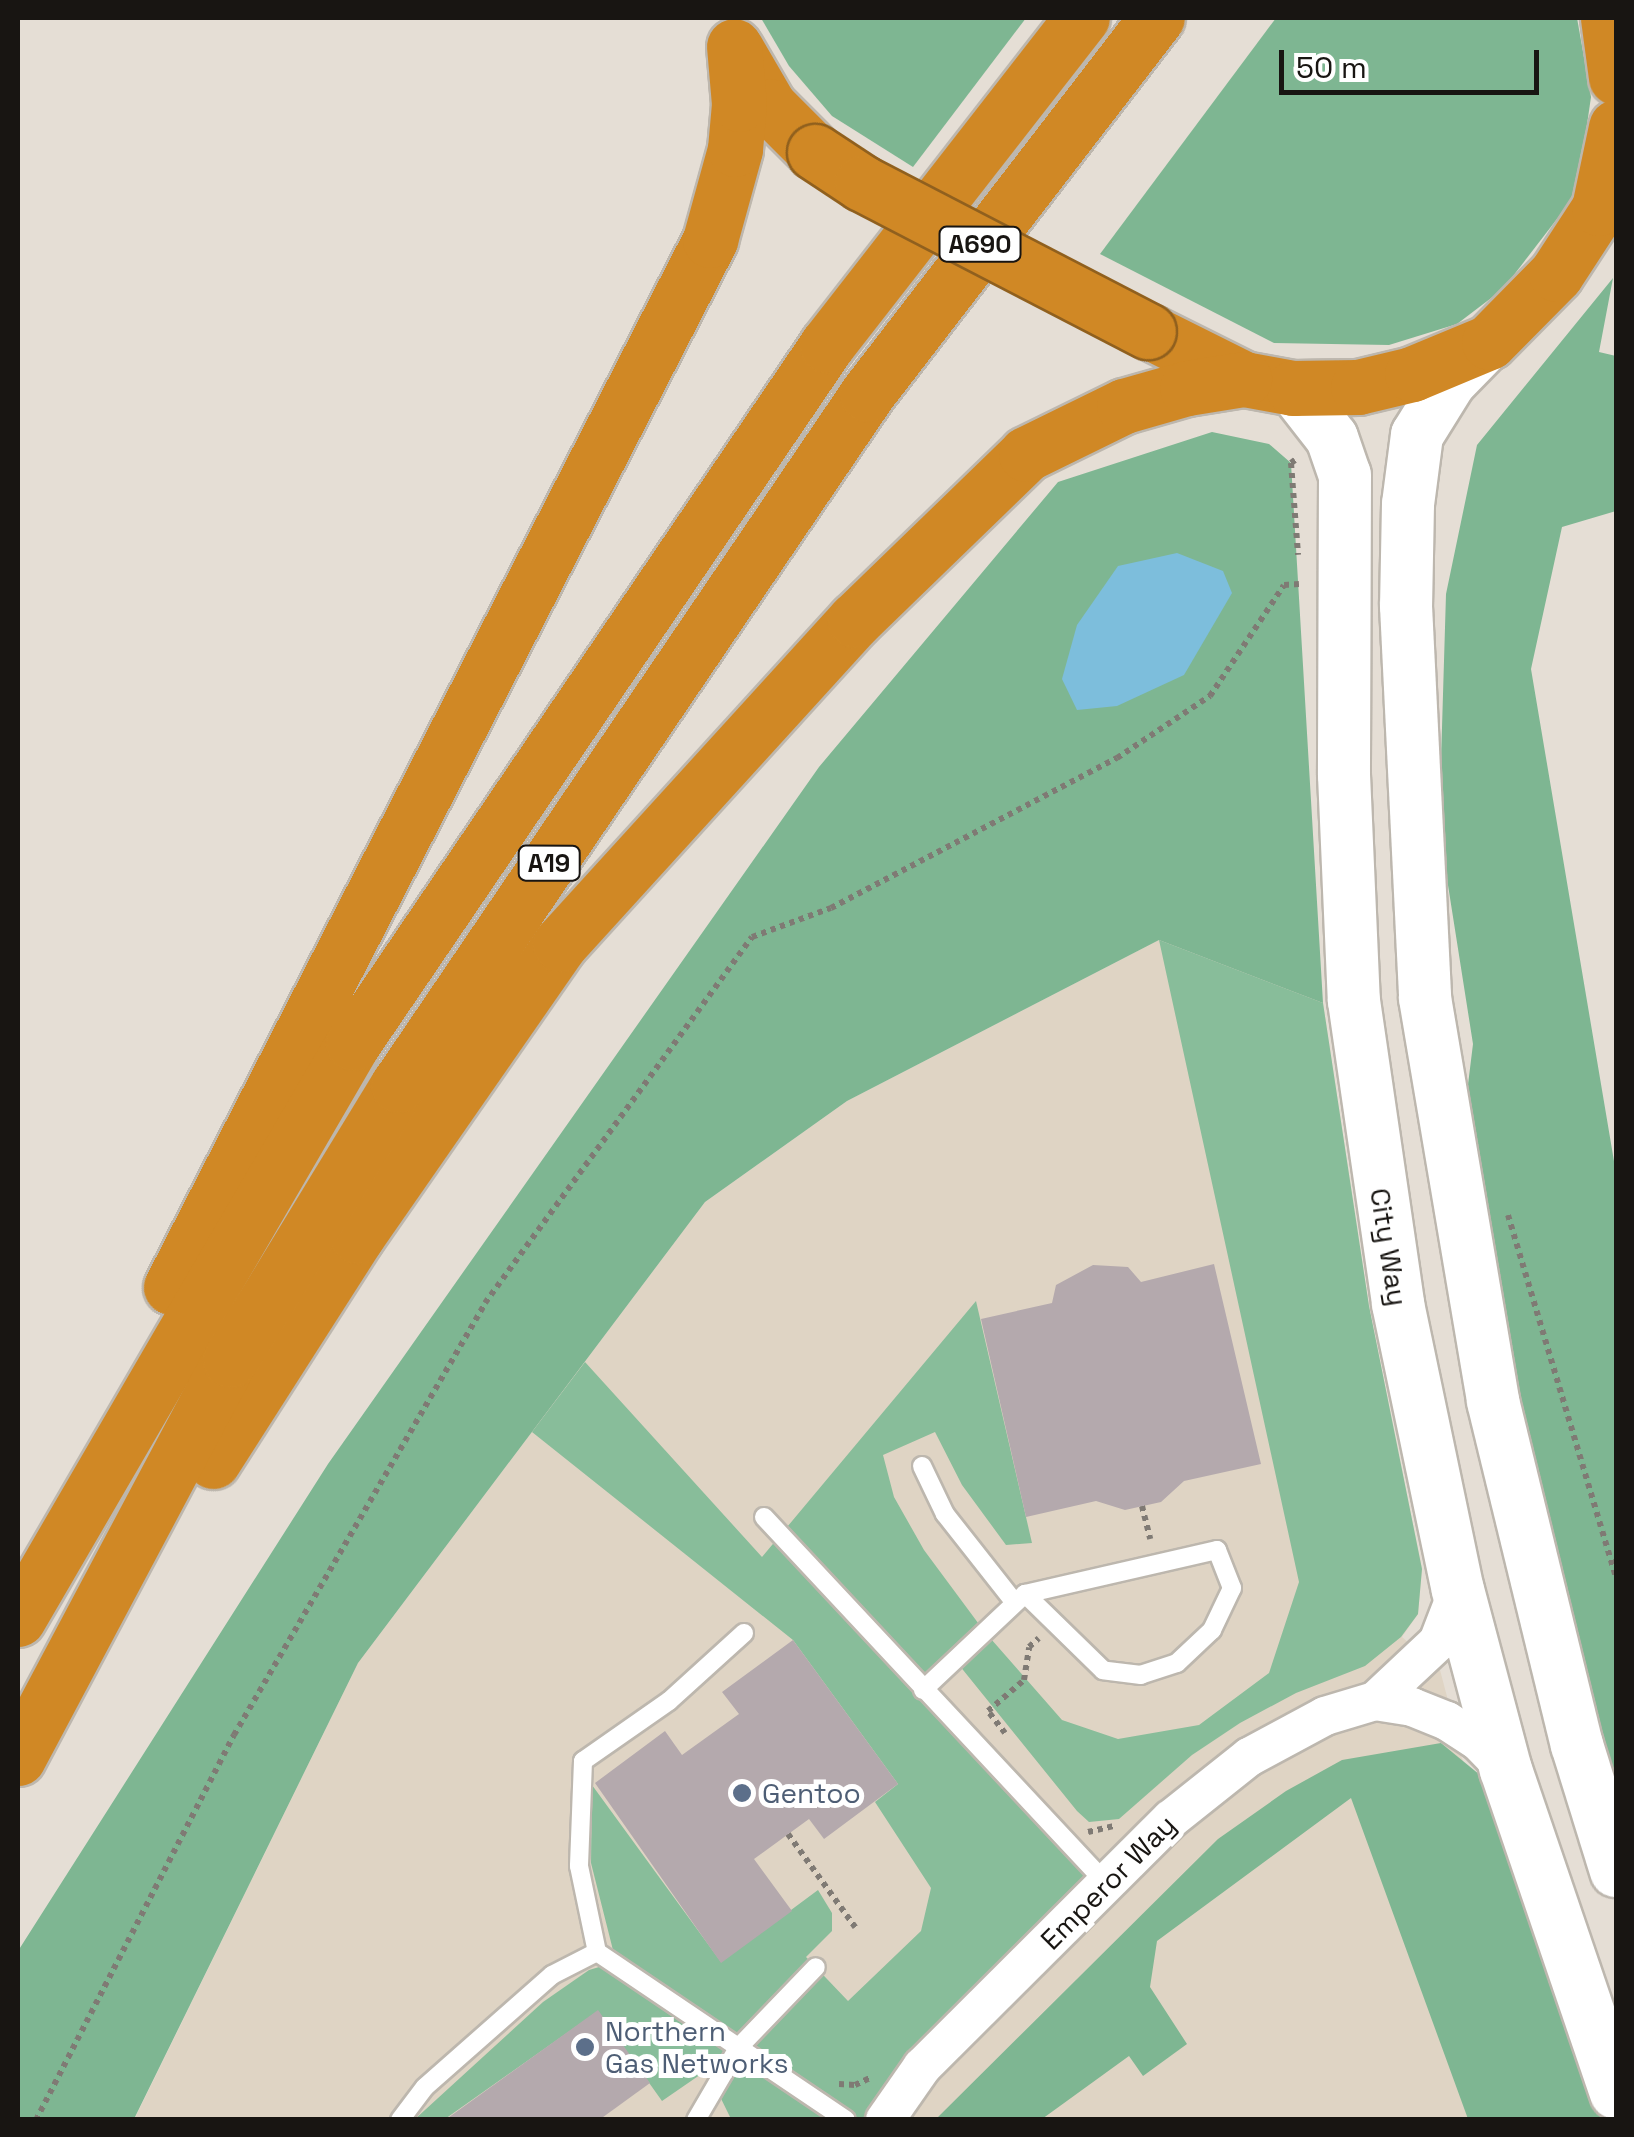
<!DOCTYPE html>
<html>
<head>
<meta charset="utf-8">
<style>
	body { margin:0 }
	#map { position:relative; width:1634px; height:2137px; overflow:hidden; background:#e5ded5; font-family:"Space Grotesk",sans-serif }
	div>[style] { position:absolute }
	.built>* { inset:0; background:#dfd4c4 }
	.green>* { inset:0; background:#88bd9a }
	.forest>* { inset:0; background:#7eb692 }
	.water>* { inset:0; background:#7dbedc }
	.building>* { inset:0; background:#b4a9ad }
	.path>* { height:6px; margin-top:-3px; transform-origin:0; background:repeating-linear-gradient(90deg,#7f7a74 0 5px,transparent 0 10px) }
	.roads { filter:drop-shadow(2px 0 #bdb7ae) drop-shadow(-2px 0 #bdb7ae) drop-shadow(0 2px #bdb7ae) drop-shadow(0 -2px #bdb7ae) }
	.lane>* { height:18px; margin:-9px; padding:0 9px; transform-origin:9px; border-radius:9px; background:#fff }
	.street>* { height:38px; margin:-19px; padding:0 19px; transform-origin:19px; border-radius:19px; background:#fff }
	.secondary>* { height:52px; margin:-26px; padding:0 26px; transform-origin:26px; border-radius:26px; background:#fff }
	.highway>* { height:55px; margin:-27.5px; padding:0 27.5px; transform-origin:27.5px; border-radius:27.5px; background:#d08825 }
	.bridges { filter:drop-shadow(2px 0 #90601e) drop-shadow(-2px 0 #90601e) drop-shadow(0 2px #90601e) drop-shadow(0 -2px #90601e) }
	.highway-bridge>* { height:55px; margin:-27.5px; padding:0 27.5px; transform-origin:27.5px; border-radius:27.5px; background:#d08825 }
	.dots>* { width:28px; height:28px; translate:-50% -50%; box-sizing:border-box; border:5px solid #fff; border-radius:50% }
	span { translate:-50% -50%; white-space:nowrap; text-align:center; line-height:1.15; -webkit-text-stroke:10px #fff; paint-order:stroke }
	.shield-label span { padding:2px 8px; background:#fff; border:2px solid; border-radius:8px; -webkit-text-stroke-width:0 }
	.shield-label { font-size:25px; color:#181512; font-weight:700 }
	.street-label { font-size:28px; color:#181512 }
	.service-label { font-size:28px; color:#4e5e75 }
	.left { translate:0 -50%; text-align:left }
	.frame { position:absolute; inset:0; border:20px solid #181512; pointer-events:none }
	.scale { position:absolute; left:1279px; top:50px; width:260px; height:45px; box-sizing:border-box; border:5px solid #181512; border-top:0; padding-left:12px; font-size:30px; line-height:35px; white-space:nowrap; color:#181512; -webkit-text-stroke:8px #fff; paint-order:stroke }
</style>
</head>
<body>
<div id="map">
	<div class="built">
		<i style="clip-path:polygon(1159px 940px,1323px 1003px,1369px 1306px,1422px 1569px,1418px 1614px,1402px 1637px,1440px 1670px,1450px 1708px,1441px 1743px,1461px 1756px,1601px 2119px,134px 2120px,358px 1663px,705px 1202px,847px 1101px)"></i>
	</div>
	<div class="green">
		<i style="clip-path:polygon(1159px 940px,1323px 1003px,1369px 1306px,1422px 1569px,1418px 1614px,1401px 1637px,1365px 1666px,1296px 1693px,1240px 1723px,1192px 1755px,1119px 1819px,1089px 1822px,1077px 1811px,955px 1660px,924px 1688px,1107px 1884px,885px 2119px,731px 2119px,707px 2070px,662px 2101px,598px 2011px,445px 2119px,414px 2120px,543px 2002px,589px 1970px,616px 1962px,591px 1863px,592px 1785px,721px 1962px,818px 1890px,832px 1913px,832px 1931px,806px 1957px,848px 2001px,921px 1931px,931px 1888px,875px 1802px,898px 1784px,793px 1640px,532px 1432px,585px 1362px,762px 1557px,976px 1301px,1032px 1543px,1006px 1545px,962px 1485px,935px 1432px,883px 1455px,894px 1497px,924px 1550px,984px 1631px,1062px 1720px,1118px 1739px,1199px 1725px,1269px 1673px,1299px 1582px)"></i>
	</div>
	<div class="forest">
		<i style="clip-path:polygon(761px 18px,1026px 18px,913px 167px,832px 116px,789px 66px)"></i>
		<i style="clip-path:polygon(1276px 18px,1577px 18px,1591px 97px,1577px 193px,1503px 289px,1457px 324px,1389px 345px,1274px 343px,1100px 254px)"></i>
		<i style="clip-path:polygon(1613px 278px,1599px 352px,1616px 356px,1616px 511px,1562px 527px,1531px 669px,1616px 1173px,1616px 1871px,1455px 1190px,1473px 1044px,1439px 828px,1446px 594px,1477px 445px)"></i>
		<i style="clip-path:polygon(1212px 432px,1269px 444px,1291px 463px,1323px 1003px,1159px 940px,847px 1101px,705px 1202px,358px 1663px,134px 2119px,18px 2119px,18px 1951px,328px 1464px,819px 767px,1058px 482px)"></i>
		<i style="clip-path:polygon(1441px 1743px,1480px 1775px,1601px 2119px,1468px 2119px,1351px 1798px,1157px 1941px,1150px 1987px,1187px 2044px,1143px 2076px,1129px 2056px,1042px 2119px,935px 2120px,1218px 1839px,1286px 1791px,1342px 1760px)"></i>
	</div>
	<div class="water">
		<i style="clip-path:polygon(1177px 553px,1223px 571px,1232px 593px,1184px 675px,1117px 706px,1077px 710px,1062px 679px,1077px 625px,1118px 566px)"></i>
	</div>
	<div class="building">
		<i style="clip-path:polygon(1214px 1264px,1261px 1464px,1184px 1481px,1161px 1502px,1125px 1510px,1096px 1501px,1026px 1517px,981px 1319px,1052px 1303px,1056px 1285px,1093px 1265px,1128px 1267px,1141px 1282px)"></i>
		<i style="clip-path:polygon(793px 1640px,898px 1784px,824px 1839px,809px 1819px,754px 1859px,792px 1911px,721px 1963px,595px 1783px,665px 1731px,682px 1755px,739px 1714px,722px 1692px)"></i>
		<i style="clip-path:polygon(598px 2010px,650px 2083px,599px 2120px,445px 2120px)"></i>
	</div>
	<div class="path">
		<i style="left:1295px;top:460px;width:5px;rotate:143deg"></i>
		<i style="left:1291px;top:463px;width:92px;rotate:85.6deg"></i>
		<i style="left:1508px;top:1215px;width:379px;rotate:73.4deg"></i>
		<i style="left:1142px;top:1506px;width:34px;rotate:76deg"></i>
		<i style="left:1005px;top:1733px;width:28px;rotate:-128deg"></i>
		<i style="left:988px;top:1711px;width:48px;rotate:-40.7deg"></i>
		<i style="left:1024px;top:1680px;width:33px;rotate:-81deg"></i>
		<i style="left:1029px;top:1647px;width:13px;rotate:-42deg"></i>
		<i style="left:1088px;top:1832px;width:27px;rotate:-13deg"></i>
		<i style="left:788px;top:1834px;width:115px;rotate:54.2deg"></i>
		<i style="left:839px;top:2084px;width:16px;rotate:4deg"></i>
		<i style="left:855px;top:2085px;width:17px;rotate:-25deg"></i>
		<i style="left:36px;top:2120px;width:433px;rotate:-62.8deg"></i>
		<i style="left:234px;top:1735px;width:500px;rotate:-59.8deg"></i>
		<i style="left:485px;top:1303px;width:453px;rotate:-53.9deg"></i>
		<i style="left:752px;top:937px;width:84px;rotate:-20.2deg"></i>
		<i style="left:831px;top:908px;width:323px;rotate:-27.7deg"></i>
		<i style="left:1117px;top:758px;width:112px;rotate:-33.7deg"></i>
		<i style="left:1210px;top:696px;width:133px;rotate:-56.3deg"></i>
		<i style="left:1284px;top:585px;width:15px;rotate:-4deg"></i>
	</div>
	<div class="roads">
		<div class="lane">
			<i style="left:922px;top:1466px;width:53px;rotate:64.4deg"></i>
			<i style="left:945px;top:1514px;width:113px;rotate:51.8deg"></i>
			<i style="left:764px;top:1517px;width:502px;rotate:46.94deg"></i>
			<i style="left:744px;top:1633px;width:101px;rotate:137.8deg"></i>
			<i style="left:669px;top:1701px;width:105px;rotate:145.1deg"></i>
			<i style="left:583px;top:1761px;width:105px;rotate:92.2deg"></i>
			<i style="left:579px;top:1866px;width:88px;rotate:78.2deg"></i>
			<i style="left:597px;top:1952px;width:300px;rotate:34deg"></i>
			<i style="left:923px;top:1690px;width:140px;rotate:-43.3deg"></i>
			<i style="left:1025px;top:1594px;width:197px;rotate:-12.9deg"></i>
			<i style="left:1217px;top:1550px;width:41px;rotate:68.5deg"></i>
			<i style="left:1232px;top:1588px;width:47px;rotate:115.5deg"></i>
			<i style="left:1212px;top:1630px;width:48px;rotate:136.7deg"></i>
			<i style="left:1177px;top:1663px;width:38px;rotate:162deg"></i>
			<i style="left:1141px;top:1675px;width:38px;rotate:-173deg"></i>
			<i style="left:1103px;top:1670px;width:109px;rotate:-135.7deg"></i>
			<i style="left:400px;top:2120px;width:41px;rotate:-52.9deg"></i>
			<i style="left:425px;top:2087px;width:169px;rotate:-41.4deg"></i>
			<i style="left:552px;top:1975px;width:51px;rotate:-27.1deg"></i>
			<i style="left:696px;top:2120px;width:83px;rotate:-59.7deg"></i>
			<i style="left:738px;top:2048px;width:112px;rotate:-46.1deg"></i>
		</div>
		<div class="street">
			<i style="left:1375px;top:1701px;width:37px;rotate:9deg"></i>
			<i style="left:1412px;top:1707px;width:38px;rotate:22deg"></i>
			<i style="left:1447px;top:1721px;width:38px;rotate:33deg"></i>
			<i style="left:1479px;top:1742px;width:39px;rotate:46deg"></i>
			<i style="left:885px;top:2120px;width:65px;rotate:-55.1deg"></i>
			<i style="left:922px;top:2067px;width:351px;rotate:-44.9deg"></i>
			<i style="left:1171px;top:1819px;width:100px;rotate:-38.5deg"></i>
			<i style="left:1249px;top:1757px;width:86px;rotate:-28.3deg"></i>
			<i style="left:1325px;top:1716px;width:52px;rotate:-16.7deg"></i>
			<i style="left:1375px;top:1701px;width:86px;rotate:-43.1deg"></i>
			<i style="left:1438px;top:1642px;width:56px;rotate:-69deg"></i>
		</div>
		<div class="secondary">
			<i style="left:1489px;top:342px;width:56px;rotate:134.3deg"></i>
			<i style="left:1450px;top:382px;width:62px;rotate:121.9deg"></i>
			<i style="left:1417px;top:435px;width:70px;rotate:97.4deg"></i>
			<i style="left:1408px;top:504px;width:102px;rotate:91.1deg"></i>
			<i style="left:1406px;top:606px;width:392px;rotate:87.2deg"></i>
			<i style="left:1425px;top:998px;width:409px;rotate:80.4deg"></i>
			<i style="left:1493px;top:1401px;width:354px;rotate:76.3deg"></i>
			<i style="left:1577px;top:1745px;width:132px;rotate:72.8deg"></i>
			<i style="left:1293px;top:388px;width:63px;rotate:52deg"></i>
			<i style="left:1332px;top:438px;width:39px;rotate:71deg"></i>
			<i style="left:1345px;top:475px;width:300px;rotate:90.2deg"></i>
			<i style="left:1344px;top:775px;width:226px;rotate:87.5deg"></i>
			<i style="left:1354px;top:1001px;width:306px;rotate:81.7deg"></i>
			<i style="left:1398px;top:1304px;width:292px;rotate:78.2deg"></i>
			<i style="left:1458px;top:1590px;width:186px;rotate:75.1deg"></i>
			<i style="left:1506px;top:1770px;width:341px;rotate:71.2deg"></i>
		</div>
		<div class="highway">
			<i style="left:1608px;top:18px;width:60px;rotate:82.3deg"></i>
			<i style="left:736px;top:49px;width:66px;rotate:59.9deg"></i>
			<i style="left:769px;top:106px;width:65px;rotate:45deg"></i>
			<i style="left:1148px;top:331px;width:107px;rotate:26.6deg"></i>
			<i style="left:1244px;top:379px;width:50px;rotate:10.4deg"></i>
			<i style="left:1293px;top:388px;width:65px;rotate:-0.9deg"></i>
			<i style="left:1358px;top:387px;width:56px;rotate:-13.5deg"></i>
			<i style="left:1412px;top:374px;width:83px;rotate:-22.6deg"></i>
			<i style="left:1489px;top:342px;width:95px;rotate:-45.4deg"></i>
			<i style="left:1556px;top:274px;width:79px;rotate:-56.9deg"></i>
			<i style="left:1599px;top:208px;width:83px;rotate:-78.1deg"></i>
			<i style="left:171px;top:1287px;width:1178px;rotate:-62.76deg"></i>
			<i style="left:710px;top:240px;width:94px;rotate:-74.6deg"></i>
			<i style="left:735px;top:149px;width:45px;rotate:-84.9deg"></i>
			<i style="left:739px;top:104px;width:58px;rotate:-94.9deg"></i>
			<i style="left:213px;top:1461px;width:267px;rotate:-57.4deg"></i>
			<i style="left:357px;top:1236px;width:356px;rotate:-55.2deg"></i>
			<i style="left:560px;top:944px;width:438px;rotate:-47.7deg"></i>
			<i style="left:855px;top:620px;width:238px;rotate:-44.1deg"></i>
			<i style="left:1026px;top:454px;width:109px;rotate:-26.1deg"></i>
			<i style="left:1124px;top:406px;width:66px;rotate:-15.9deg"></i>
			<i style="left:1187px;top:388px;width:58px;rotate:-9deg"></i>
			<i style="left:18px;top:1619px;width:666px;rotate:-59.82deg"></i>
			<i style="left:353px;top:1043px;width:844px;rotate:-55.82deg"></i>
			<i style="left:827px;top:345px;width:415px;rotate:-52.1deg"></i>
			<i style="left:18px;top:1758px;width:451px;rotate:-62deg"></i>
			<i style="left:230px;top:1360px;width:322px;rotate:-58.6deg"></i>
			<i style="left:398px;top:1085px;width:835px;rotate:-55.83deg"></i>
			<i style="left:867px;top:394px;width:475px;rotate:-52.4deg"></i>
		</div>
	</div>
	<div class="bridges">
		<div class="highway-bridge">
			<i style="left:815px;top:152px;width:56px;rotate:33.4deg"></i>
			<i style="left:862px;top:183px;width:322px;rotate:27.4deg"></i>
		</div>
	</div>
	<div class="dots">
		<i style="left:742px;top:1793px;background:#5c6f8a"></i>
		<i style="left:585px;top:2047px;background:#5c6f8a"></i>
	</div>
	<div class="shield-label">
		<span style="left:980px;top:244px">A690</span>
		<span style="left:549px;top:863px">A19</span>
	</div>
	<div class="street-label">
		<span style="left:1389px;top:1247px;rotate:81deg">City Way</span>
		<span style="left:1108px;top:1882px;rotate:-45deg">Emperor Way</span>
	</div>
	<div class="service-label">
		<span class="left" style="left:762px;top:1793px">Gentoo</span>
		<span class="left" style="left:605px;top:2047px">Northern<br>Gas Networks</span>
	</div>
	<div class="frame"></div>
	<div class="scale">50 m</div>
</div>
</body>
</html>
